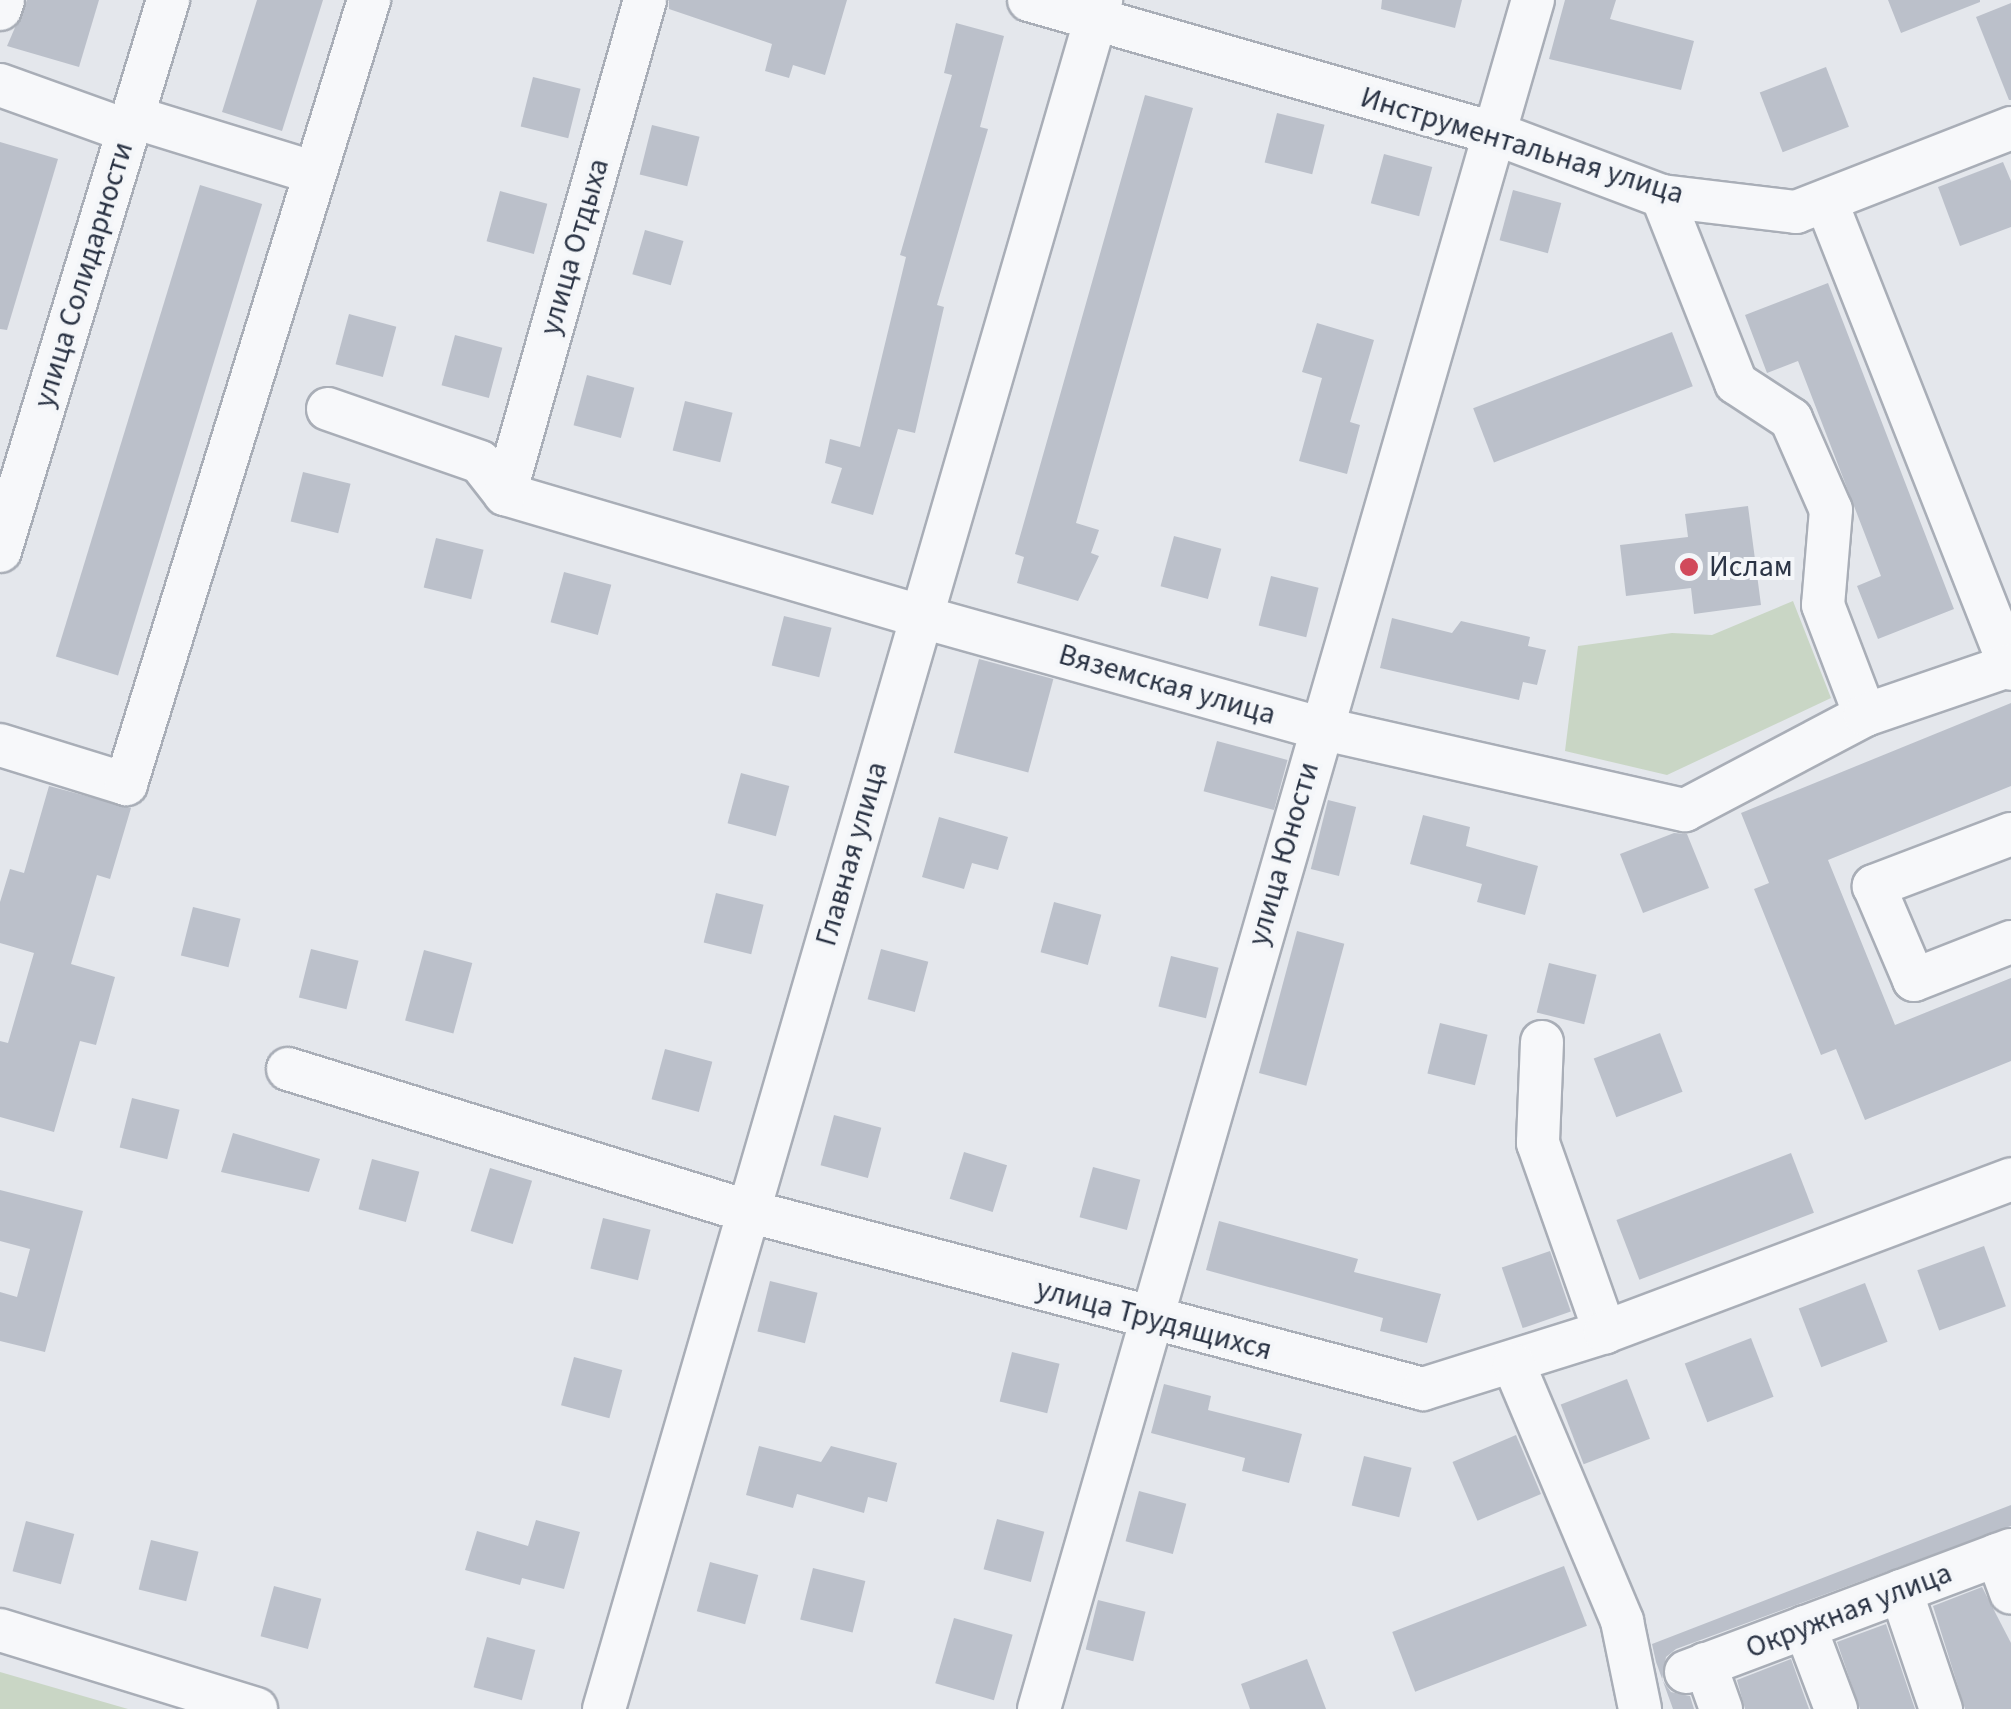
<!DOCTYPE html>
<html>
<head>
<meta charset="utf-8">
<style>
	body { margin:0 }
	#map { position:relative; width:2011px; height:1709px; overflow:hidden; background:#e4e7ec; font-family:"Source Sans 3",sans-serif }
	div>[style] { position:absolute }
	.green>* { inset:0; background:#c9d6c5 }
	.building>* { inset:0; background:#bbc0ca; transform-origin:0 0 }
	.roads { filter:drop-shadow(2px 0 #a9aeb7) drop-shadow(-2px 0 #a9aeb7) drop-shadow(0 2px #a9aeb7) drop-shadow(0 -2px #a9aeb7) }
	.minor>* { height:42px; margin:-21px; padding:0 21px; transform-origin:21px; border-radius:21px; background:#f7f8fa }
	.dots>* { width:28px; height:28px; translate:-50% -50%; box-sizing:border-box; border:5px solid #f4f6f9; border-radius:50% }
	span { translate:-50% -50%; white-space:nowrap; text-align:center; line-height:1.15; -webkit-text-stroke:8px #f4f6f9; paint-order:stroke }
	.street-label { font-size:30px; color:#2b3445 }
	.poi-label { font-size:30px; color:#2b3445 }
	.left { translate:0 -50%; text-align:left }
</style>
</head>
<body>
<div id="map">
	<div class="green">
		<i style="clip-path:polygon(1793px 601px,1831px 698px,1667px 775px,1565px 751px,1578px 646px,1672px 633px,1712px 635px)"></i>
		<i style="clip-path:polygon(0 1672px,128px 1709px,0 1709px)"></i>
	</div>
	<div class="building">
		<i style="clip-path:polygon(27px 0,99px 0,79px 67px,7px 46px)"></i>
		<i style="clip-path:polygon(257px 0,323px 0,282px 131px,222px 112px)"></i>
		<i style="clip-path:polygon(669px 0,847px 0,825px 75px,793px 65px,789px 78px,765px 71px,772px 44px,669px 9px)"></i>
		<i style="clip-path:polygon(1382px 0,1462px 0,1455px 28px,1381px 9px)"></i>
		<i style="clip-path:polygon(1565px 0,1616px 0,1610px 19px,1694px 41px,1681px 90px,1549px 59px)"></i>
		<i style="clip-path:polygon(1888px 0,1980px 0,1980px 2px,1901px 33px)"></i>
		<i style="clip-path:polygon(2011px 3px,2011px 100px,2009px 100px,1976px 17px)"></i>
		<i style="clip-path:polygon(956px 23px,1004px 36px,980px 127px,988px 129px,937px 305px,944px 307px,915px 433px,898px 429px,873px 515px,831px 503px,842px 468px,825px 463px,830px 439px,860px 447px,906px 257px,900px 255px,952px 75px,944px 73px)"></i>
		<i style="left:1826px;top:67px;width:64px;height:71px;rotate:69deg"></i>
		<i style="left:533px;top:77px;width:49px;height:51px;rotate:14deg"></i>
		<i style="clip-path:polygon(1145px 95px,1193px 108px,1076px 523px,1099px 530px,1091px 553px,1099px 556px,1078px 601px,1017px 583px,1024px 557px,1015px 554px)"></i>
		<i style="left:1277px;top:113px;width:49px;height:51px;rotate:14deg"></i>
		<i style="left:652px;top:125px;width:49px;height:51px;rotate:14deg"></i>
		<i style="clip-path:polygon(0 142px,58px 159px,7px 330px,0 329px)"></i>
		<i style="left:1384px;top:154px;width:50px;height:51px;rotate:15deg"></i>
		<i style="clip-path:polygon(2003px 162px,2011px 181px,2011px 227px,1960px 246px,1938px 187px)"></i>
		<i style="left:200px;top:185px;width:65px;height:493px;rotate:17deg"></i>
		<i style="left:1513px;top:190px;width:50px;height:52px;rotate:15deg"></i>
		<i style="left:500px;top:191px;width:49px;height:52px;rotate:15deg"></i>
		<i style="left:645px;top:230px;width:40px;height:46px;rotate:16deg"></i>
		<i style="clip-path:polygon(1828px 283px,1954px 609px,1878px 639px,1857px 586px,1881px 576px,1798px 361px,1767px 373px,1745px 315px)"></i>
		<i style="left:349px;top:314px;width:49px;height:52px;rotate:15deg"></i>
		<i style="clip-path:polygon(1317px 323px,1374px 340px,1350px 422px,1360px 425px,1347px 474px,1299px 461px,1322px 378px,1302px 372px)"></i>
		<i style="left:1672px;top:332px;width:58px;height:213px;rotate:69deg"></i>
		<i style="left:455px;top:335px;width:49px;height:52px;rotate:15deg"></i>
		<i style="left:587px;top:375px;width:49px;height:52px;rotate:15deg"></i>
		<i style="left:685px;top:401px;width:49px;height:51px;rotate:14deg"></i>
		<i style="left:303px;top:472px;width:49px;height:51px;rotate:14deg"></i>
		<i style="clip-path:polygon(1748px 506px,1761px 605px,1694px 614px,1691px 588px,1626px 596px,1620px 545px,1688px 537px,1685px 514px)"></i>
		<i style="left:1174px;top:536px;width:49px;height:52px;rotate:15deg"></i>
		<i style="left:436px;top:538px;width:49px;height:51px;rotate:14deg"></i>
		<i style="left:564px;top:572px;width:49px;height:52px;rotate:15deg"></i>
		<i style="left:1271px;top:576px;width:49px;height:51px;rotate:14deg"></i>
		<i style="left:784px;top:616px;width:49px;height:51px;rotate:14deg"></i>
		<i style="clip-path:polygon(1392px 618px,1452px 633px,1461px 621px,1530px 637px,1528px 646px,1546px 650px,1537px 685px,1523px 682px,1519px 700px,1380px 668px)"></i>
		<i style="left:979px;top:659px;width:77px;height:97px;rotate:15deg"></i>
		<i style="clip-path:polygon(2011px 703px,2011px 786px,1828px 860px,1895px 1025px,2011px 978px,2011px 1061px,1865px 1120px,1836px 1049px,1821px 1055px,1754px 889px,1769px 883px,1741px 813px)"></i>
		<i style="left:1217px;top:741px;width:73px;height:52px;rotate:15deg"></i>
		<i style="left:741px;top:773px;width:50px;height:52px;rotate:15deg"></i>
		<i style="clip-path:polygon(49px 786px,131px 808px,110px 879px,97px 875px,71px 964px,115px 977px,96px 1045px,80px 1041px,54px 1132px,0 1117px,0 1041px,8px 1043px,34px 953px,0 943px,0 902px,10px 869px,24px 873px)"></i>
		<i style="left:1328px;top:800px;width:29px;height:71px;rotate:14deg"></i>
		<i style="clip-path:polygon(1423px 815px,1470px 827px,1466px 846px,1538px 866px,1525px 915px,1477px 902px,1482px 884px,1410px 864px)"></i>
		<i style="clip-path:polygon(939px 817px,1008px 837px,998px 870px,972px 863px,964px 889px,922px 877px)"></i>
		<i style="clip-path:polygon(1674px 833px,1687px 834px,1709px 888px,1643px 913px,1620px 854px)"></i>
		<i style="left:716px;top:893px;width:49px;height:51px;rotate:14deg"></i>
		<i style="left:1054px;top:902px;width:49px;height:52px;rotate:15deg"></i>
		<i style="left:193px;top:907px;width:49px;height:50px;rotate:14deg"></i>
		<i style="left:1297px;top:931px;width:49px;height:147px;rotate:15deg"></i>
		<i style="left:311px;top:949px;width:49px;height:50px;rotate:14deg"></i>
		<i style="left:881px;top:949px;width:49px;height:52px;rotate:15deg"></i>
		<i style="left:424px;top:950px;width:50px;height:73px;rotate:15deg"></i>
		<i style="left:1171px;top:956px;width:49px;height:52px;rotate:14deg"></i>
		<i style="left:1549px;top:963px;width:49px;height:51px;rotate:14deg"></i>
		<i style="left:1440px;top:1023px;width:49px;height:52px;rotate:14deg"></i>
		<i style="left:1660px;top:1033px;width:63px;height:71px;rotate:69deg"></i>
		<i style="left:665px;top:1049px;width:49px;height:52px;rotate:15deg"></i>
		<i style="left:132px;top:1098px;width:49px;height:51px;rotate:14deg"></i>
		<i style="left:834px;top:1115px;width:49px;height:52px;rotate:15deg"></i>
		<i style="clip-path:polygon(233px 1133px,320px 1159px,309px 1192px,221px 1172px)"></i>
		<i style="left:964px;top:1152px;width:45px;height:49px;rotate:17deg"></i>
		<i style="left:1791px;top:1153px;width:64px;height:187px;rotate:69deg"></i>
		<i style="left:372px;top:1159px;width:49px;height:52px;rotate:15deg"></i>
		<i style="left:1093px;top:1167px;width:49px;height:52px;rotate:15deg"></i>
		<i style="left:490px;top:1168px;width:44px;height:66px;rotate:17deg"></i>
		<i style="clip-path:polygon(0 1190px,83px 1211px,45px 1352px,0 1341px,0 1292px,17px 1297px,30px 1249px,0 1241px)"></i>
		<i style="left:603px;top:1218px;width:49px;height:52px;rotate:14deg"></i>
		<i style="clip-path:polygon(1219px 1221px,1358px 1259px,1354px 1272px,1441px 1294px,1427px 1343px,1380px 1331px,1383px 1318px,1206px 1270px)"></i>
		<i style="left:1984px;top:1246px;width:64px;height:71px;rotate:70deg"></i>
		<i style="left:1550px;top:1251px;width:64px;height:51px;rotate:71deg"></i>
		<i style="left:770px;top:1281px;width:49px;height:52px;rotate:14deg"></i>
		<i style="left:1865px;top:1283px;width:63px;height:71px;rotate:69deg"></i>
		<i style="left:1751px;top:1338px;width:63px;height:71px;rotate:69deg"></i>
		<i style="left:1012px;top:1352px;width:49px;height:51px;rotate:14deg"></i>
		<i style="left:574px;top:1357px;width:50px;height:50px;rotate:15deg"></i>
		<i style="left:1627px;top:1379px;width:64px;height:71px;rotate:69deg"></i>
		<i style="clip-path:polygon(1164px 1384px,1211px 1396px,1208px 1410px,1302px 1434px,1289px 1483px,1242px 1471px,1245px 1458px,1151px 1433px)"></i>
		<i style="left:1516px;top:1435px;width:64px;height:69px;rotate:67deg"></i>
		<i style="clip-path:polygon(759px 1446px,821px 1462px,831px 1446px,897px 1463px,887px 1502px,868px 1497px,864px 1513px,797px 1494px,793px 1508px,746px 1495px)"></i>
		<i style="left:1364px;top:1456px;width:49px;height:51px;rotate:14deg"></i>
		<i style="left:1139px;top:1491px;width:49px;height:52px;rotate:15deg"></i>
		<i style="clip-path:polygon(2011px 1505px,2011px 1526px,1676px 1649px,1666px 1657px,1662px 1680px,1671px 1692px,1690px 1696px,1694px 1709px,1673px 1709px,1656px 1662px,1652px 1644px)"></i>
		<i style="left:997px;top:1519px;width:49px;height:52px;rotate:15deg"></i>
		<i style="clip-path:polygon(536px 1520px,580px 1532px,564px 1589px,522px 1578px,520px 1585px,465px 1570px,477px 1531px,528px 1546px)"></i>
		<i style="left:26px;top:1521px;width:50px;height:52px;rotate:15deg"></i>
		<i style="left:151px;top:1540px;width:49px;height:51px;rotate:14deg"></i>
		<i style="left:710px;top:1562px;width:50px;height:51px;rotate:15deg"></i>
		<i style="left:1564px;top:1566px;width:64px;height:184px;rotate:69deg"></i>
		<i style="left:813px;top:1568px;width:54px;height:53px;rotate:14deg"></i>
		<i style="left:274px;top:1586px;width:49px;height:52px;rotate:15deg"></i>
		<i style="clip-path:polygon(1982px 1587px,2011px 1643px,2011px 1709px,1965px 1709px,1933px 1606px)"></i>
		<i style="left:1098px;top:1600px;width:49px;height:51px;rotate:14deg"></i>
		<i style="left:954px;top:1618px;width:61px;height:68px;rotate:16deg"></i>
		<i style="clip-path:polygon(1886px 1624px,1915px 1709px,1860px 1709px,1837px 1642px)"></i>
		<i style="left:487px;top:1637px;width:50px;height:52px;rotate:15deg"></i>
		<i style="clip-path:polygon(1307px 1659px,1326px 1709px,1250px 1709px,1241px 1684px)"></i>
		<i style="clip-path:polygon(1791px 1659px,1809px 1709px,1745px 1709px,1737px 1680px)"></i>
	</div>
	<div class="roads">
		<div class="minor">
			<i style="left:1029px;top:0;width:484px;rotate:16deg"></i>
			<i style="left:1494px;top:133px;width:179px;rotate:20.6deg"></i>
			<i style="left:1662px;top:196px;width:135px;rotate:6.8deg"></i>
			<i style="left:1796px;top:212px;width:231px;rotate:-21.3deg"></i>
			<i style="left:0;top:9px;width:9px;rotate:-72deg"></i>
			<i style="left:0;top:85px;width:136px;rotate:19.8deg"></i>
			<i style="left:133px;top:117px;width:190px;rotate:17.1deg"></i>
			<i style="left:1662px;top:196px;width:201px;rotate:68.4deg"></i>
			<i style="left:1736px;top:383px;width:66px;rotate:33.2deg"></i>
			<i style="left:1791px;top:419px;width:99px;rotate:66.3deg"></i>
			<i style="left:1831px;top:510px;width:95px;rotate:94.8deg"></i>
			<i style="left:1823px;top:605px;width:118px;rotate:69.1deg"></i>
			<i style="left:1826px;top:201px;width:503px;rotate:68.43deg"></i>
			<i style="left:328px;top:409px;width:161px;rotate:19.2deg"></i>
			<i style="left:480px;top:462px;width:41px;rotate:52deg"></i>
			<i style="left:505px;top:494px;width:435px;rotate:16.4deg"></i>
			<i style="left:922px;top:617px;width:413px;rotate:15.6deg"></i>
			<i style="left:1320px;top:728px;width:374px;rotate:12.7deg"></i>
			<i style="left:1685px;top:810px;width:204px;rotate:-27.8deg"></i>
			<i style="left:1865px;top:715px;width:154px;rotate:-18.9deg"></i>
			<i style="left:505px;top:494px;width:513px;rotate:-74.18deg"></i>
			<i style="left:0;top:551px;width:576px;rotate:-73.04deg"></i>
			<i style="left:0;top:745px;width:132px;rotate:17.2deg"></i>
			<i style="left:126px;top:784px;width:821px;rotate:-72.78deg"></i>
			<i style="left:2011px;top:834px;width:147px;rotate:159.2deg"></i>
			<i style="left:1874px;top:886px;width:102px;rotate:66.9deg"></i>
			<i style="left:1914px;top:980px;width:104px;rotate:-21.4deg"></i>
			<i style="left:1542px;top:1042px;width:101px;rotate:92.3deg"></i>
			<i style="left:1538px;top:1143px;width:201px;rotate:70.5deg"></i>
			<i style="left:288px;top:1069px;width:481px;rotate:17.2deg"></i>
			<i style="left:748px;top:1211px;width:698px;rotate:14.77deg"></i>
			<i style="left:1423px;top:1389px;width:191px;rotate:-17.4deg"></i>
			<i style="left:1605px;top:1332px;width:434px;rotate:-20.6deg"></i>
			<i style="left:1514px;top:1365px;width:278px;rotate:67.1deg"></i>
			<i style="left:1622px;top:1621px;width:90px;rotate:78.4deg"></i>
			<i style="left:1997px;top:1555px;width:40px;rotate:69.8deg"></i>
			<i style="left:1901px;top:1591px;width:125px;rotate:71.3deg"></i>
			<i style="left:1805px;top:1627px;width:88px;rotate:69.3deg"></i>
			<i style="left:0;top:1630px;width:268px;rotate:17.1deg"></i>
			<i style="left:1705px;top:1664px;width:48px;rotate:70.4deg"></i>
			<i style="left:1686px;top:1672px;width:347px;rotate:-20.6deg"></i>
			<i style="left:604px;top:1709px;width:1780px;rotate:-73.78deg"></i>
			<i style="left:1039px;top:1709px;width:1779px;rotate:-73.88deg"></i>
		</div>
	</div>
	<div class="dots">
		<i style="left:1689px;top:567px;background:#d1495b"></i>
	</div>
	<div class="street-label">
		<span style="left:1522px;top:146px;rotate:17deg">Инструментальная улица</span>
		<span style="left:575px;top:247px;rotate:-74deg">улица Отдыха</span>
		<span style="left:84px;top:275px;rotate:-73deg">улица Солидарности</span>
		<span style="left:1167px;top:685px;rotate:16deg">Вяземская улица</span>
		<span style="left:852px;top:854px;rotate:-74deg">Главная улица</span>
		<span style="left:1284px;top:854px;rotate:-74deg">улица Юности</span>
		<span style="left:1154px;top:1320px;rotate:15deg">улица Трудящихся</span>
		<span style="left:1849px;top:1611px;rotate:-21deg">Окружная улица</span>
	</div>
	<div class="poi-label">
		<span class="left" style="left:1709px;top:567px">Ислам</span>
	</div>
</div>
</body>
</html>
